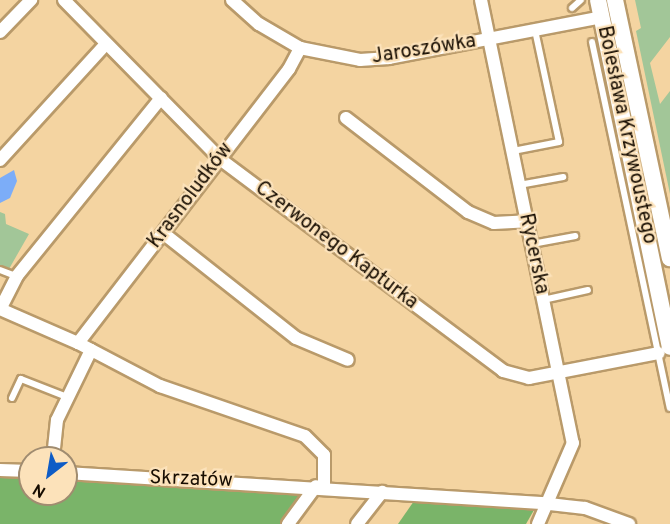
<!DOCTYPE html>
<html>
<head>
<meta charset="utf-8">
<style>
	body { margin:0 }
	#map { position:relative; width:670px; height:524px; overflow:hidden; background:#f4d4a1; font-family:Overpass,sans-serif }
	div>[style] { position:absolute }
	.green>* { inset:0; background:#a2c698 }
	.forest>* { inset:0; background:#7ab469 }
	.water>* { inset:0; background:#7cadf8 }
	.roads { filter:drop-shadow(2px 0 #b99a6a) drop-shadow(-2px 0 #b99a6a) drop-shadow(0 2px #b99a6a) drop-shadow(0 -2px #b99a6a) }
	.service>* { height:6px; margin:-3px; padding:0 3px; transform-origin:3px; border-radius:3px; background:#fff }
	.minor>* { height:12px; margin:-6px; padding:0 6px; transform-origin:6px; border-radius:6px; background:#fff }
	.secondary>* { height:16px; margin:-8px; padding:0 8px; transform-origin:8px; border-radius:8px; background:#fff }
	span { translate:-50% -50%; white-space:nowrap; text-align:center; line-height:1.15; -webkit-text-stroke:4.5px #fce2ba; paint-order:stroke }
	.street-label { font-size:20px; color:#160c00 }
	.north { position:absolute; left:18px; top:446px; width:60px; height:60px; box-sizing:border-box; background:#fce2ba; border:2px solid #a08c70; border-radius:50%; rotate:211deg; font-size:16px; font-weight:700; line-height:24px; text-align:center; color:#160c00 }
	.north::after { content:''; display:block; margin:auto; width:21px; height:27px; background:#0e5cc6; clip-path:polygon(50% 0,100% 100%,50% 72%,0 100%) }
</style>
</head>
<body>
<div id="map">
	<div class="green">
		<i style="clip-path:polygon(635px 0,670px 0,670px 37px,650px 63px,660px 104px,670px 91px,670px 194px,636px 31px,641px 28px)"></i>
		<i style="clip-path:polygon(0 212px,5px 214px,6px 224px,29px 234px,9px 269px,0 265px)"></i>
	</div>
	<div class="forest">
		<i style="clip-path:polygon(0 475px,30px 477px,30px 494px,66px 494px,66px 479px,307px 492px,284px 524px,0 524px)"></i>
		<i style="clip-path:polygon(414px 501px,534px 510px,526px 524px,398px 524px)"></i>
	</div>
	<div class="water">
		<i style="clip-path:polygon(14px 170px,17px 181px,10px 198px,0 203px,0 178px)"></i>
	</div>
	<div class="roads">
		<div class="service">
			<i style="left:572px;top:8px;width:12px;rotate:-42deg"></i>
			<i style="left:592px;top:42px;width:374px;rotate:78deg"></i>
			<i style="left:513px;top:151px;width:47px;rotate:-11.1deg"></i>
			<i style="left:559px;top:142px;width:115px;rotate:-102.1deg"></i>
			<i style="left:519px;top:185px;width:45px;rotate:-10.3deg"></i>
			<i style="left:532px;top:244px;width:44px;rotate:-10.5deg"></i>
			<i style="left:0;top:270px;width:17px;rotate:21deg"></i>
			<i style="left:543px;top:300px;width:46px;rotate:-12.5deg"></i>
			<i style="left:12px;top:398px;width:21px;rotate:-65deg"></i>
			<i style="left:21px;top:379px;width:49px;rotate:21.4deg"></i>
		</div>
		<div class="minor">
			<i style="left:64px;top:0;width:223px;rotate:45.5deg"></i>
			<i style="left:220px;top:159px;width:354px;rotate:36.8deg"></i>
			<i style="left:503px;top:371px;width:27px;rotate:15deg"></i>
			<i style="left:529px;top:378px;width:132px;rotate:-10.9deg"></i>
			<i style="left:232px;top:0;width:36px;rotate:42deg"></i>
			<i style="left:259px;top:24px;width:48px;rotate:30.3deg"></i>
			<i style="left:300px;top:48px;width:61px;rotate:11.3deg"></i>
			<i style="left:360px;top:60px;width:29px;rotate:-4deg"></i>
			<i style="left:389px;top:58px;width:216px;rotate:-10.9deg"></i>
			<i style="left:481px;top:0;width:452px;rotate:78.3deg"></i>
			<i style="left:573px;top:443px;width:88px;rotate:113.4deg"></i>
			<i style="left:0;top:32px;width:45px;rotate:-45.9deg"></i>
			<i style="left:161px;top:98px;width:229px;rotate:129deg"></i>
			<i style="left:17px;top:276px;width:37px;rotate:117deg"></i>
			<i style="left:0;top:309px;width:85px;rotate:23.6deg"></i>
			<i style="left:78px;top:343px;width:93px;rotate:27.7deg"></i>
			<i style="left:160px;top:386px;width:153px;rotate:19deg"></i>
			<i style="left:305px;top:436px;width:27px;rotate:45deg"></i>
			<i style="left:324px;top:455px;width:32px;rotate:90deg"></i>
			<i style="left:346px;top:118px;width:154px;rotate:37.6deg"></i>
			<i style="left:468px;top:212px;width:28px;rotate:23deg"></i>
			<i style="left:494px;top:223px;width:33px;rotate:-3deg"></i>
			<i style="left:0;top:160px;width:157px;rotate:-47.6deg"></i>
			<i style="left:163px;top:233px;width:169px;rotate:38.3deg"></i>
			<i style="left:296px;top:338px;width:56px;rotate:22.9deg"></i>
			<i style="left:78px;top:343px;width:346px;rotate:-52.4deg"></i>
			<i style="left:289px;top:69px;width:24px;rotate:-62deg"></i>
			<i style="left:53px;top:458px;width:38px;rotate:-84deg"></i>
			<i style="left:57px;top:420px;width:78px;rotate:-64.1deg"></i>
			<i style="left:0;top:470px;width:30px;rotate:2deg"></i>
			<i style="left:66px;top:473px;width:476px;rotate:3.6deg"></i>
			<i style="left:541px;top:503px;width:44px;rotate:6.5deg"></i>
			<i style="left:585px;top:508px;width:47px;rotate:20deg"></i>
			<i style="left:288px;top:524px;width:47px;rotate:-53.6deg"></i>
			<i style="left:357px;top:524px;width:41px;rotate:-52deg"></i>
		</div>
		<div class="secondary">
			<i style="left:598px;top:0;width:354px;rotate:78.3deg"></i>
			<i style="left:615px;top:0;width:264px;rotate:78deg"></i>
		</div>
	</div>
	<div class="street-label">
		<span style="left:424px;top:50px;rotate:-9deg">Jaroszówka</span>
		<span style="left:626px;top:135px;rotate:78deg">Bolesława Krzywoustego</span>
		<span style="left:191px;top:196px;rotate:-53deg">Krasnoludków</span>
		<span style="left:336px;top:246px;rotate:37deg">Czerwonego Kapturka</span>
		<span style="left:533px;top:254px;rotate:78deg">Rycerska</span>
		<span style="left:191px;top:480px;rotate:2deg">Skrzatów</span>
	</div>
	<div class="north">N</div>
</div>
</body>
</html>
